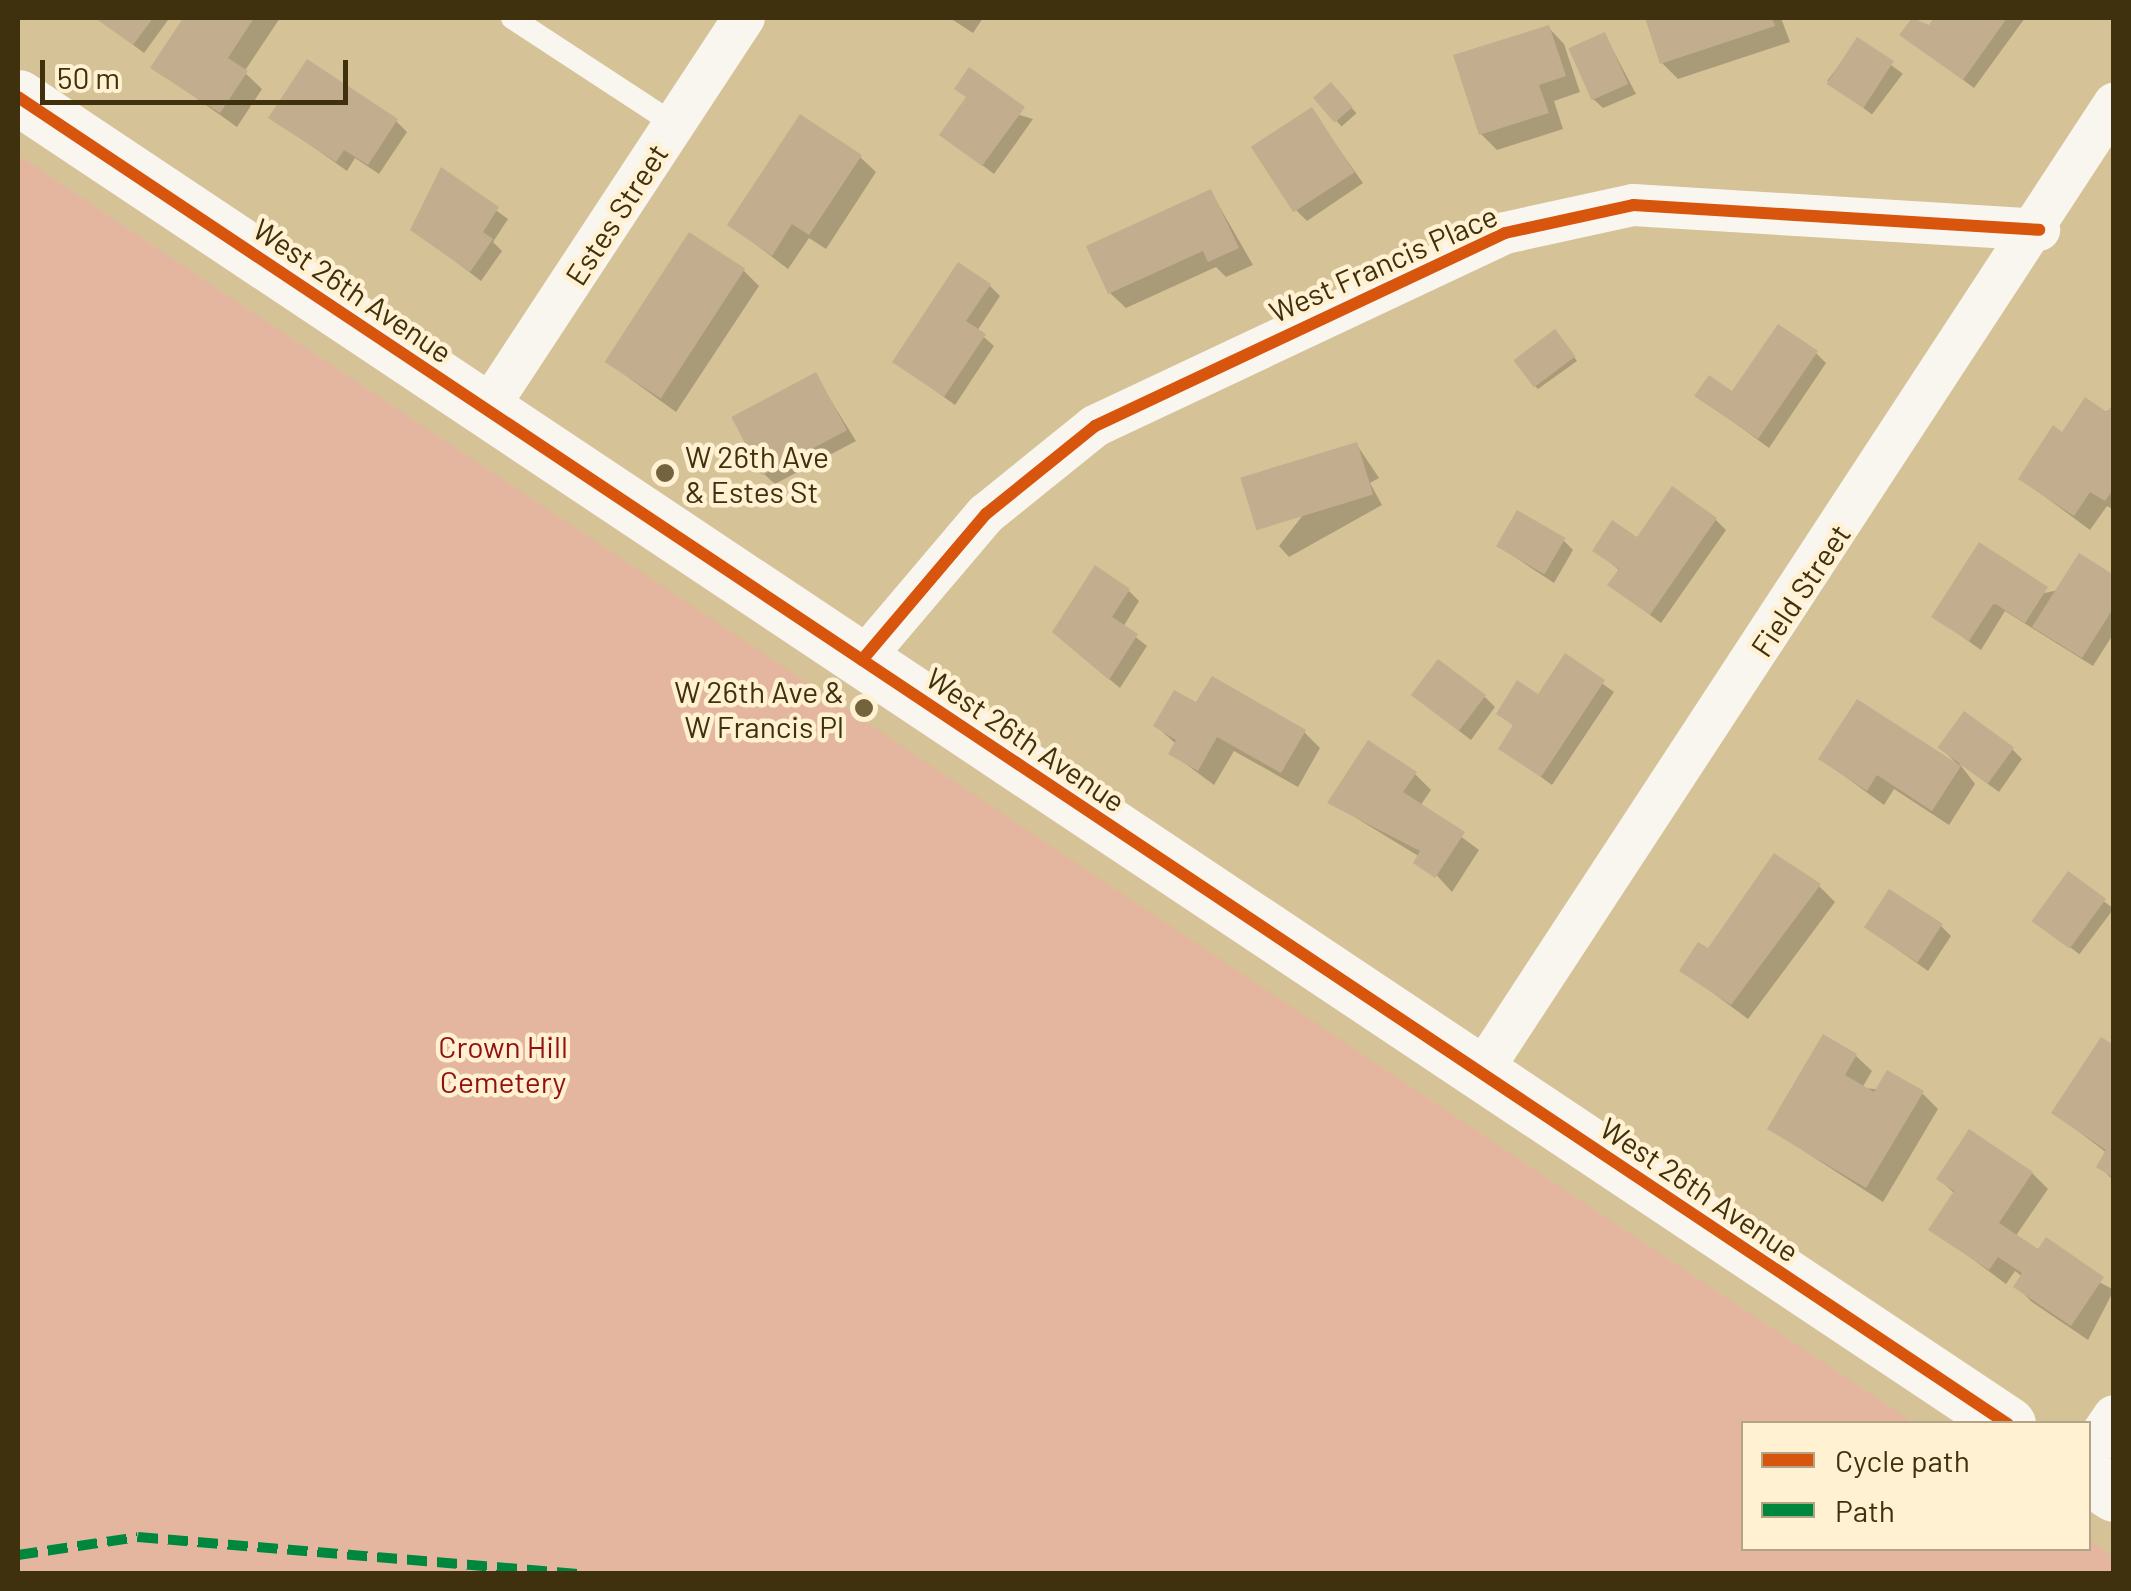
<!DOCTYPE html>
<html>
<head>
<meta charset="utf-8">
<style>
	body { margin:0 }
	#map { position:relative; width:2131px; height:1591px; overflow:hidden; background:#d5c297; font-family:Barlow,sans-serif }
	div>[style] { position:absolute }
	.green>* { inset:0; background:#e5b69f }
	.shadow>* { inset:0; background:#0003; transform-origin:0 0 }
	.building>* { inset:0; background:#c2ae8f; transform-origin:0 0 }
	.lane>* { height:22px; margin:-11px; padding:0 11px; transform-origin:11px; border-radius:11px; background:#f9f6ef }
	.street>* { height:42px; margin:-21px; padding:0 21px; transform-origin:21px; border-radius:21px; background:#f9f6ef }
	.secondary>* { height:55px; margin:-27.5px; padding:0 27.5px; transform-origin:27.5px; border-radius:27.5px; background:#f9f6ef }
	.quiet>* { height:10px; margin-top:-5px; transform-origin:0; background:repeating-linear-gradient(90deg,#00873e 0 20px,transparent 0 30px) }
	.cycleway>* { height:12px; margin:-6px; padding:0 6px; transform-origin:6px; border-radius:6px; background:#d7550c }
	.dots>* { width:28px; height:28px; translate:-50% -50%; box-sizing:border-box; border:5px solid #fff1d2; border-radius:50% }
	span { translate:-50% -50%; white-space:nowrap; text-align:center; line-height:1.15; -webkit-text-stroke:9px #fff1d2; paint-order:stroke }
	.street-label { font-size:30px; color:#3f310e }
	.poi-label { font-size:30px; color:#3f310e }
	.left { translate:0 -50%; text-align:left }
	.right { translate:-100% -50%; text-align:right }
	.park-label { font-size:30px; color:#920f13 }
	.frame { position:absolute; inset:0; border:20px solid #3f310e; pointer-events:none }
	.legend { position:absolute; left:1741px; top:1421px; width:350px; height:130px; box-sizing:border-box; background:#fff1d2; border:2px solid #b2a484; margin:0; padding:12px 18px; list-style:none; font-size:30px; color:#3f310e }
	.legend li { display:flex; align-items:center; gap:20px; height:50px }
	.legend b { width:50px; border:2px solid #b2a484 }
	.scale { position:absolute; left:40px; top:60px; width:308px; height:45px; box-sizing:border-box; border:5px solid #3f310e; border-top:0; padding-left:12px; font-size:30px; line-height:35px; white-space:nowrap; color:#3f310e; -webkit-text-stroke:8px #fff1d2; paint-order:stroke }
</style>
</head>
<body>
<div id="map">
	<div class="green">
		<i style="clip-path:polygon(18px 155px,1914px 1423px,1744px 1424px,1744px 1548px,2088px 1548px,2089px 1540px,2113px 1557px,2113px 1573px,18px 1573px)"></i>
	</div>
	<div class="shadow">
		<i style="clip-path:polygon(97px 18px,165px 18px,168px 20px,144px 53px)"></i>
		<i style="clip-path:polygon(186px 18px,280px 18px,244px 72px,262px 89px,237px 127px,154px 68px)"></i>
		<i style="clip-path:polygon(950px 18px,983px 18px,973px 33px)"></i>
		<i style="clip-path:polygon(1647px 18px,1781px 18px,1790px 42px,1678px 79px,1662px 63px)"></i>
		<i style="clip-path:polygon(1938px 18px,2025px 18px,1974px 88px,1903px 35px,1914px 19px,1929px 29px)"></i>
		<i style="clip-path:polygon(1549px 28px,1564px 44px,1580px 92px,1554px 101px,1563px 129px,1497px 150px,1481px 134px)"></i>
		<i style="clip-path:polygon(1605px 35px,1636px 94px,1603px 108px,1592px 98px)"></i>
		<i style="left:1858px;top:40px;width:56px;height:51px;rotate:37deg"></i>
		<i style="left:1331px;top:85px;width:38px;height:20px;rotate:48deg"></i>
		<i style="clip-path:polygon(968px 99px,1033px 119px,994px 174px,942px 135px)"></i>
		<i style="clip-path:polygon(1312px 111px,1363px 183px,1307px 221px,1296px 210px)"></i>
		<i style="clip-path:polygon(271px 117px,396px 121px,407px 132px,379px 174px,355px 158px,347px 171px)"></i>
		<i style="clip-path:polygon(860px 157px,876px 172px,826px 249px,809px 238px,788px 269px,730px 225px)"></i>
		<i style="clip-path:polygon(442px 171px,508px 219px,493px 242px,502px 251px,481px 281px,413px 229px)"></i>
		<i style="clip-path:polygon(1211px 192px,1253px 265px,1226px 277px,1216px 267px,1126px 308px,1110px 293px)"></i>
		<i style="clip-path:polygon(743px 270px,759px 286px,676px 412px,607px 362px)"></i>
		<i style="clip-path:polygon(990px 286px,1000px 296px,977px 331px,994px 346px,955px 405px,895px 362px)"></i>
		<i style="clip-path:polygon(1559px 337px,1577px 361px,1538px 389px,1534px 385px)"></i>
		<i style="clip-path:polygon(1816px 353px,1826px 363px,1769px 448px,1698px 396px,1733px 395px)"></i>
		<i style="clip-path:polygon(815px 375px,856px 441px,775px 484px,764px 474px)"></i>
		<i style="clip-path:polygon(2114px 407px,2114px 510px,2107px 506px,2090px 530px,2021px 479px,2063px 435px)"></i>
		<i style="clip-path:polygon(1357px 445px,1379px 478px,1370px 483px,1382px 505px,1289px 557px,1279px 546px)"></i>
		<i style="clip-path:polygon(1716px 520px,1726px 530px,1661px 623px,1610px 585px,1620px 571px,1595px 550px)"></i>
		<i style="clip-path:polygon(1563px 540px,1573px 550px,1554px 583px,1498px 546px)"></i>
		<i style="clip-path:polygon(2114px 578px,2114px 633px,2093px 666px,2005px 611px,1981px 650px,1934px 617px)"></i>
		<i style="clip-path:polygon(1129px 591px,1139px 601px,1123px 627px,1147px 646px,1120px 688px,1065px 642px)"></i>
		<i style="clip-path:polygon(1566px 657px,1614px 692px,1552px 785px,1501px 748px,1515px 727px,1499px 713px,1539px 698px)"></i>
		<i style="clip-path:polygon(1485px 697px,1495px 707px,1471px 740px,1425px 705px)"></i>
		<i style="clip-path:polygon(1197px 706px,1304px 732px,1320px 748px,1298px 787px,1234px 751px,1214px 785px,1171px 753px,1176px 744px,1156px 726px)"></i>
		<i style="clip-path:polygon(1941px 748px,2012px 749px,2022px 759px,1999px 792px,1959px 763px,1975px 784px,1949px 825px,1894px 789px,1884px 805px,1821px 759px,1957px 764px)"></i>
		<i style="clip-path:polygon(1415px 774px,1431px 790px,1420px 806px,1479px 850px,1452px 892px,1420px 857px,1330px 802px)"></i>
		<i style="left:2069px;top:875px;width:56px;height:57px;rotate:37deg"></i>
		<i style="clip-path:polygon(1819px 886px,1835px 902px,1748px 1019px,1682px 970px)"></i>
		<i style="clip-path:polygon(1941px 926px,1951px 936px,1928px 971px,1867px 928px)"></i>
		<i style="clip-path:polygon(2114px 1048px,2114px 1181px,2099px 1166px,2107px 1153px,2054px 1113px)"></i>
		<i style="clip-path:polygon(1856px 1056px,1872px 1071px,1862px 1088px,1922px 1093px,1938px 1109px,1883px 1202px,1770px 1129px)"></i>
		<i style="clip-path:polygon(2032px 1173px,2048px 1189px,2015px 1237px,2114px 1290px,2088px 1340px,2032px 1302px,2017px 1287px,2023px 1277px,2015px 1271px,2006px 1284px,1932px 1229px,1955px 1194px,1939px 1179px)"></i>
	</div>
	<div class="building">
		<i style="clip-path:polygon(95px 18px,153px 18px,133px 45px)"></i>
		<i style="clip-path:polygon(183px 18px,254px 18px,228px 58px,248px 71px,220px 113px,150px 68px)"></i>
		<i style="clip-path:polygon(1645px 18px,1772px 18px,1775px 26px,1660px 64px)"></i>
		<i style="clip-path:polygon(1912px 18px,1929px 25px,1934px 18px,2007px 18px,1963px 80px,1899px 35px)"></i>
		<i style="clip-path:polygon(1549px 25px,1566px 76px,1539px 85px,1549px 113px,1479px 135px,1453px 55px)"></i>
		<i style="left:1605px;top:32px;width:57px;height:40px;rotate:66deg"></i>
		<i style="left:1857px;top:37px;width:44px;height:56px;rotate:33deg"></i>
		<i style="clip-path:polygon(307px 59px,398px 119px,368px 165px,344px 150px,336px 162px,268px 118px)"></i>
		<i style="clip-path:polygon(969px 67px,1025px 107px,982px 166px,939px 135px,966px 97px,954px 89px)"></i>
		<i style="left:1331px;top:82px;width:33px;height:24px;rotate:49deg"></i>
		<i style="left:1312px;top:107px;width:78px;height:73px;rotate:57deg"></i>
		<i style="clip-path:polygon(800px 114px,862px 155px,809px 235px,792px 224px,772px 256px,727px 225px)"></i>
		<i style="clip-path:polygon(441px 167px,499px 207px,483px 232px,493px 239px,470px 272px,410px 230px)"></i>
		<i style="clip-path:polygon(1211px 189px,1239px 248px,1208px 262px,1203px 251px,1108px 294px,1086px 246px)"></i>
		<i style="left:689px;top:232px;width:67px;height:155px;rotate:33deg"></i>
		<i style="clip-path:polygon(958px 262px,991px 284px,966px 321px,986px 334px,944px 397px,892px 362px)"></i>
		<i style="clip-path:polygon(1778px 324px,1818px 351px,1758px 439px,1694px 396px,1709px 375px,1732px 391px)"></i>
		<i style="left:1555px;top:329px;width:34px;height:52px;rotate:53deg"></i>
		<i style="left:816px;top:372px;width:66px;height:96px;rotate:62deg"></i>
		<i style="clip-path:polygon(2085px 397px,2107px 412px,2114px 403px,2114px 488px,2105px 501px,2090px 492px,2074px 516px,2018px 479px,2053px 425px,2062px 432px)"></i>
		<i style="left:1357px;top:442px;width:55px;height:122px;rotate:73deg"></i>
		<i style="clip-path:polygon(1672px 486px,1717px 518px,1650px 615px,1607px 585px,1619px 569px,1592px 551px,1612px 520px,1637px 537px)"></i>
		<i style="left:1517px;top:510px;width:56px;height:42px;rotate:30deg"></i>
		<i style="clip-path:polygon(1979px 542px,2048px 587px,2025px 623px,1994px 603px,1969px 641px,1931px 617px)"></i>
		<i style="clip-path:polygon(2079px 553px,2114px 575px,2114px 607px,2082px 658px,2032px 627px)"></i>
		<i style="clip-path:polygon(1095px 565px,1130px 589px,1112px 617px,1138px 634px,1109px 680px,1052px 632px)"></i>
		<i style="clip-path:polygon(1565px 653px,1605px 680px,1541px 777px,1498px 749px,1513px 725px,1496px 714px,1517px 680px,1538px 694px)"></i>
		<i style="left:1438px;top:659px;width:60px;height:45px;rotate:37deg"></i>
		<i style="clip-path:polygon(1212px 676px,1306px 730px,1281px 773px,1217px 737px,1198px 771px,1168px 754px,1176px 740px,1153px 726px,1174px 690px,1196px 702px)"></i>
		<i style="clip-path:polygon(1857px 699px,1961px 766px,1932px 811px,1877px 775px,1867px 791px,1818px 759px)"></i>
		<i style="left:1964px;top:711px;width:62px;height:45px;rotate:36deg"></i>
		<i style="clip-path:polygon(1368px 740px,1417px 772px,1403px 792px,1465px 832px,1435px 878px,1413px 863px,1420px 851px,1327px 803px)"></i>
		<i style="clip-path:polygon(1774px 853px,1821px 884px,1731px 1005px,1679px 971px,1698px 942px,1708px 948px)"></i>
		<i style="left:2068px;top:871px;width:47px;height:62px;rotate:36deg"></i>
		<i style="left:1889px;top:889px;width:64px;height:46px;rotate:33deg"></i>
		<i style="clip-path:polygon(1823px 1034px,1857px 1054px,1845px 1075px,1874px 1092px,1887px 1070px,1924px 1091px,1866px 1188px,1767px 1129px)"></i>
		<i style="clip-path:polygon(2101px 1037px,2114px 1045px,2114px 1178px,2096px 1167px,2106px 1150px,2051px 1113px)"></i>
		<i style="clip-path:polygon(1969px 1129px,2033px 1172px,1999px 1223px,2038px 1249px,2046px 1237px,2104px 1277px,2071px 1326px,2013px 1287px,2022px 1273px,1998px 1257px,1989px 1270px,1928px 1230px,1954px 1191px,1936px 1179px)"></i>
	</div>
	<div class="lane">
		<i style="left:512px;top:18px;width:194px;rotate:33.2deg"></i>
	</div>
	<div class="street">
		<i style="left:487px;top:409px;width:468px;rotate:-56.7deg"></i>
		<i style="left:862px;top:660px;width:192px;rotate:-49.7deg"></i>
		<i style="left:986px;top:514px;width:140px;rotate:-38.9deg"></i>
		<i style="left:1095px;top:426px;width:453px;rotate:-25.2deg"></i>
		<i style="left:1505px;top:233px;width:131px;rotate:-12.3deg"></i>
		<i style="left:1633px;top:205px;width:407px;rotate:3.5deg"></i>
		<i style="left:1481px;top:1072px;width:1157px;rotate:-56.82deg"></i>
		<i style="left:2088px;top:1454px;width:46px;rotate:-55.6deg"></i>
	</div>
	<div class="secondary">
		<i style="left:18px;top:97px;width:2392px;rotate:33.7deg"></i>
		<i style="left:2088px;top:1477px;width:31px;rotate:33deg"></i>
	</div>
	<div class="quiet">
		<i style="left:18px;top:1555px;width:121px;rotate:-8.5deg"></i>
		<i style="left:138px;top:1537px;width:444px;rotate:4.8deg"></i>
	</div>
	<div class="cycleway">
		<i style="left:18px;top:97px;width:2392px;rotate:33.7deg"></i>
		<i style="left:862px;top:660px;width:192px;rotate:-49.7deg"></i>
		<i style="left:986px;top:514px;width:140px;rotate:-38.9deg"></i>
		<i style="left:1095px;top:426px;width:453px;rotate:-25.2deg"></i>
		<i style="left:1505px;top:233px;width:131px;rotate:-12.3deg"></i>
		<i style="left:1633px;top:205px;width:407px;rotate:3.5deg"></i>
	</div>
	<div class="dots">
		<i style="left:665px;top:473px;background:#74643e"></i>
		<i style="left:864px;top:708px;background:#74643e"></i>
	</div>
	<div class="street-label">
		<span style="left:616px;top:214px;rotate:-57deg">Estes Street</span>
		<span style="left:1383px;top:263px;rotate:-24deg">West Francis Place</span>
		<span style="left:353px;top:290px;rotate:34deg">West 26th Avenue</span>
		<span style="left:1800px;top:590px;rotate:-56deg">Field Street</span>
		<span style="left:1026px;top:739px;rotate:34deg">West 26th Avenue</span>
		<span style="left:1700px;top:1189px;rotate:34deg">West 26th Avenue</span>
	</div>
	<div class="poi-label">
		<span class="left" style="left:685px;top:473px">W 26th Ave<br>&amp; Estes St</span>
		<span class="right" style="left:844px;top:708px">W 26th Ave &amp;<br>W Francis Pl</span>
	</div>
	<div class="park-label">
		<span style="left:503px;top:1063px">Crown Hill<br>Cemetery</span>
	</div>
	<div class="frame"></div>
	<ul class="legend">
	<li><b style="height:12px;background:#d7550c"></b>Cycle path</li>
	<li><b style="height:12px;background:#00873e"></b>Path</li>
	</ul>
	<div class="scale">50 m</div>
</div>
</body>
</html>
